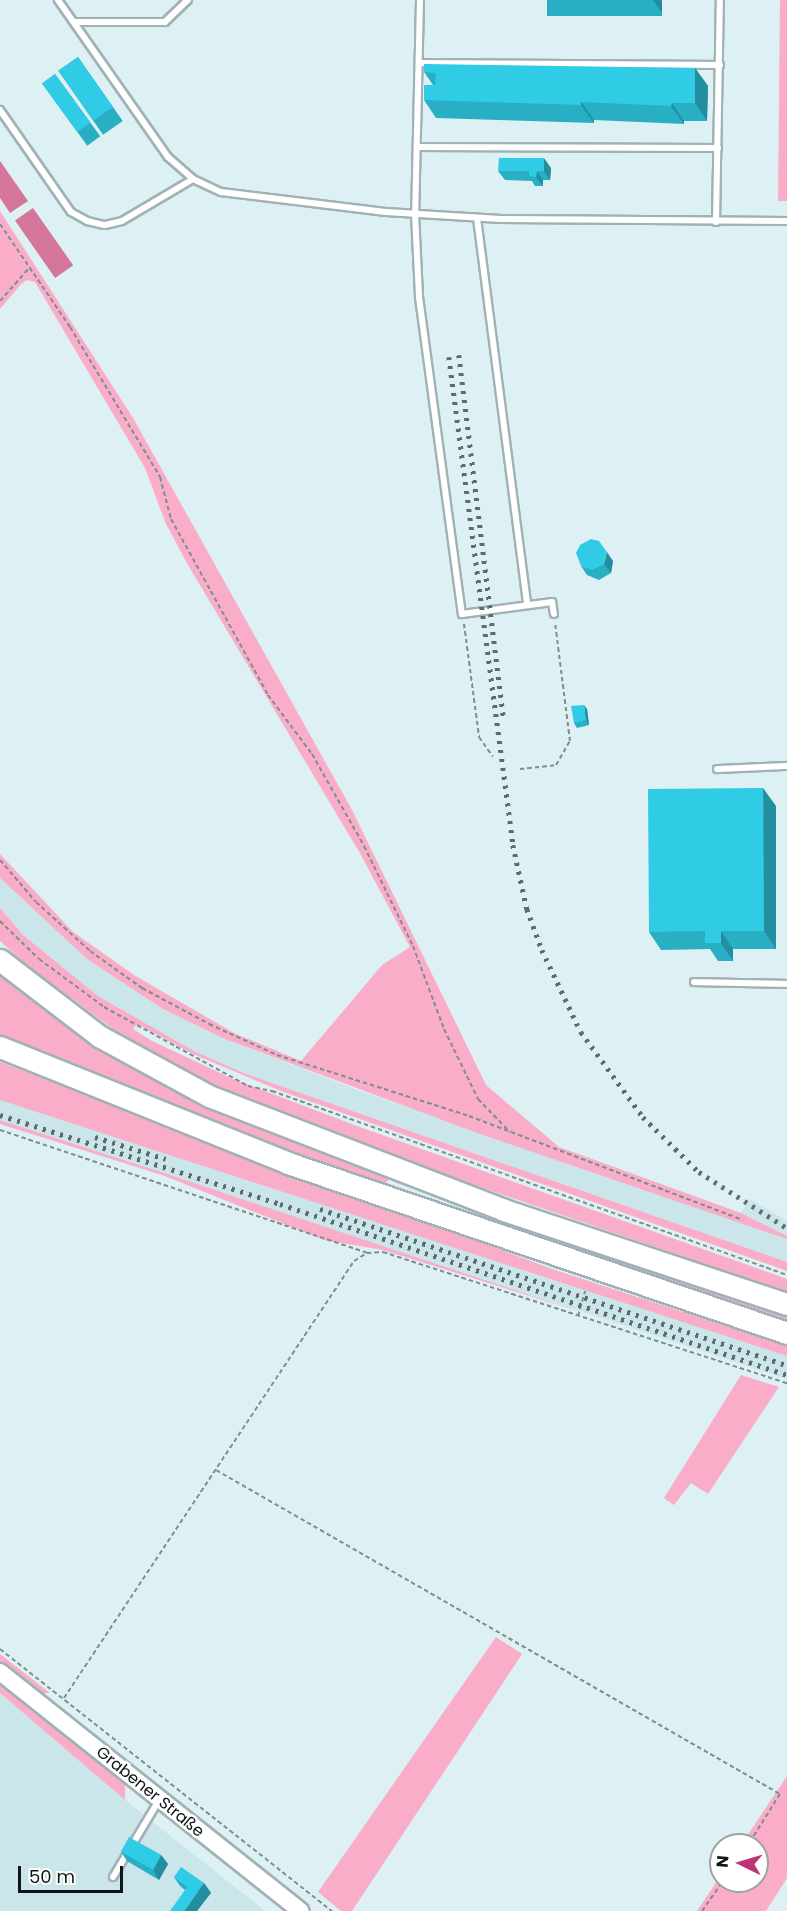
<!DOCTYPE html>
<html>
<head>
<meta charset="utf-8">
<style>
	body { margin:0 }
	#map { position:relative; width:787px; height:1911px; overflow:hidden; background:#ddf0f3; font-family:Poppins,sans-serif }
	div>[style] { position:absolute }
	.built>* { inset:0; background:#cae6eb }
	.green>* { inset:0; background:#f9adc8 }
	.water>* { inset:0; background:#d47599; transform-origin:0 0 }
	.path>* { height:2px; margin-top:-1px; transform-origin:0; background:repeating-linear-gradient(90deg,#808d8f 0 4.5px,transparent 0 7.5px) }
	.roads { filter:drop-shadow(2px 0 #a1b2b6) drop-shadow(-2px 0 #a1b2b6) drop-shadow(0 2px #a1b2b6) drop-shadow(0 -2px #a1b2b6) }
	.lane>* { height:6px; margin:-3px; padding:0 3px; transform-origin:3px; border-radius:3px; background:#fff }
	.secondary>* { height:16px; margin:-8px; padding:0 8px; transform-origin:8px; border-radius:8px; background:#fff }
	.highway>* { height:21px; margin:-10.5px; padding:0 10.5px; transform-origin:10.5px; border-radius:10.5px; background:#fff }
	.rail>* { height:4.5px; margin-top:-2.25px; transform-origin:0; background:repeating-linear-gradient(90deg,#5e6a6b 0 3px,transparent 0 9px) }
	.wall>* { inset:0; background:#29afc4; transform-origin:0 0 }
	.shaded-wall>* { inset:0; background:#228ea0 }
	.building>* { inset:0; background:#30cbe4; transform-origin:0 0 }
	span { translate:-50% -50%; white-space:nowrap; text-align:center; line-height:1.15; -webkit-text-stroke:5px #fff; paint-order:stroke }
	.street-label { font-size:16px; color:#0f1617 }
	.north { position:absolute; left:709px; top:1833px; width:60px; height:60px; box-sizing:border-box; background:#fff; border:2px solid #9fa2a2; border-radius:50%; rotate:275deg; font-size:16px; font-weight:700; line-height:24px; text-align:center; color:#0f1617 }
	.north::after { content:''; display:block; margin:auto; width:21px; height:27px; background:#bc3473; clip-path:polygon(50% 0,100% 100%,50% 72%,0 100%) }
	.scale { position:absolute; left:18px; top:1866px; width:105px; height:27px; box-sizing:border-box; border:3px solid #0f1617; border-top:0; padding-left:8px; font-size:18px; line-height:21px; white-space:nowrap; color:#0f1617; -webkit-text-stroke:4px #fff; paint-order:stroke }
</style>
</head>
<body>
<div id="map">
	<div class="built">
		<i style="clip-path:polygon(0 878px,87px 959px,163px 1009px,225px 1039px,355px 1089px,787px 1239px,787px 1262px,246px 1074px,194px 1051px,98px 996px,23px 935px,0 908px)"></i>
		<i style="clip-path:polygon(0 1100px,787px 1356px,787px 1379px,0 1120px)"></i>
		<i style="clip-path:polygon(750px 1199px,787px 1221px,787px 1236px,741px 1213px)"></i>
		<i style="clip-path:polygon(0 1693px,135px 1808px,265px 1911px,0 1911px)"></i>
	</div>
	<div class="green">
		<i style="clip-path:polygon(780px 0,787px 0,787px 201px,778px 201px)"></i>
		<i style="clip-path:polygon(0 211px,133px 418px,352px 810px,486px 1085px,559px 1147px,741px 1213px,787px 1236px,787px 1239px,480px 1134px,225px 1039px,163px 1009px,87px 959px,0 878px,0 854px,73px 932px,134px 975px,234px 1033px,301px 1061px,382px 965px,410px 947px,361px 855px,188px 565px,166px 524px,145px 468px,35px 282px,27px 280px,21px 284px,0 309px)"></i>
		<i style="clip-path:polygon(0 908px,23px 935px,98px 996px,194px 1051px,246px 1074px,787px 1262px,787px 1271px,281px 1091px,193px 1054px,137px 1024px,133px 1029px,152px 1041px,233px 1079px,357px 1126px,787px 1279px,787px 1292px,419px 1166px,198px 1080px,128px 1040px,25px 964px,0 941px)"></i>
		<i style="clip-path:polygon(0 970px,99px 1047px,175px 1090px,239px 1121px,389px 1178px,386px 1183px,330px 1166px,0 1039px)"></i>
		<i style="clip-path:polygon(0 1062px,552px 1269px,787px 1346px,787px 1356px,0 1100px)"></i>
		<i style="clip-path:polygon(0 1120px,167px 1174px,581px 1312px,383px 1250px,324px 1240px,165px 1176px,0 1124px)"></i>
		<i style="clip-path:polygon(531px 1230px,787px 1312px,787px 1325px,527px 1235px)"></i>
		<i style="clip-path:polygon(741px 1375px,779px 1387px,708px 1494px,691px 1483px,674px 1505px,664px 1498px)"></i>
		<i style="clip-path:polygon(496px 1637px,522px 1654px,352px 1911px,341px 1911px,318px 1892px)"></i>
		<i style="clip-path:polygon(0 1654px,50px 1693px,40px 1693px,0 1662px)"></i>
		<i style="clip-path:polygon(0 1683px,125px 1784px,125px 1800px,0 1693px)"></i>
		<i style="clip-path:polygon(787px 1776px,787px 1878px,766px 1911px,697px 1911px,721px 1875px,721px 1881px,757px 1881px,757px 1845px,741px 1845px)"></i>
	</div>
	<div class="water">
		<i style="clip-path:polygon(0 161px,28px 201px,10px 213px,0 198px)"></i>
		<i style="left:33px;top:208px;width:70px;height:22px;rotate:55deg"></i>
	</div>
	<div class="path">
		<i style="left:0;top:224px;width:125px;rotate:55.8deg"></i>
		<i style="left:70px;top:327px;width:175px;rotate:59deg"></i>
		<i style="left:160px;top:477px;width:43px;rotate:75.3deg"></i>
		<i style="left:171px;top:519px;width:201px;rotate:61.1deg"></i>
		<i style="left:268px;top:695px;width:74px;rotate:53.3deg"></i>
		<i style="left:312px;top:754px;width:106px;rotate:60.5deg"></i>
		<i style="left:364px;top:846px;width:111px;rotate:63.9deg"></i>
		<i style="left:413px;top:946px;width:89px;rotate:69.5deg"></i>
		<i style="left:444px;top:1029px;width:78px;rotate:64.1deg"></i>
		<i style="left:478px;top:1099px;width:46px;rotate:45.9deg"></i>
		<i style="left:0;top:301px;width:45px;rotate:-48.6deg"></i>
		<i style="left:464px;top:624px;width:114px;rotate:82.4deg"></i>
		<i style="left:479px;top:737px;width:24px;rotate:55deg"></i>
		<i style="left:520px;top:769px;width:36px;rotate:-6deg"></i>
		<i style="left:556px;top:765px;width:28px;rotate:-60deg"></i>
		<i style="left:570px;top:741px;width:119px;rotate:-97.2deg"></i>
		<i style="left:0;top:860px;width:55px;rotate:49.4deg"></i>
		<i style="left:36px;top:902px;width:73px;rotate:42.2deg"></i>
		<i style="left:90px;top:951px;width:64px;rotate:35.4deg"></i>
		<i style="left:142px;top:988px;width:76px;rotate:28.2deg"></i>
		<i style="left:209px;top:1024px;width:75px;rotate:24.5deg"></i>
		<i style="left:277px;top:1055px;width:201px;rotate:17.6deg"></i>
		<i style="left:469px;top:1116px;width:293px;rotate:20.8deg"></i>
		<i style="left:0;top:921px;width:54px;rotate:44.3deg"></i>
		<i style="left:39px;top:959px;width:81px;rotate:36.4deg"></i>
		<i style="left:104px;top:1007px;width:164px;rotate:28.7deg"></i>
		<i style="left:248px;top:1086px;width:25px;rotate:12deg"></i>
		<i style="left:272px;top:1091px;width:547px;rotate:19.66deg"></i>
		<i style="left:0;top:1130px;width:387px;rotate:18.5deg"></i>
		<i style="left:578px;top:1316px;width:26px;rotate:-74deg"></i>
		<i style="left:216px;top:1470px;width:650px;rotate:29.88deg"></i>
		<i style="left:780px;top:1794px;width:60px;rotate:122.1deg"></i>
		<i style="left:0;top:1649px;width:423px;rotate:38.3deg"></i>
		<i style="left:64px;top:1698px;width:524px;rotate:-56.43deg"></i>
		<i style="left:354px;top:1261px;width:15px;rotate:-32deg"></i>
		<i style="left:367px;top:1253px;width:16px;rotate:-4deg"></i>
		<i style="left:383px;top:1252px;width:425px;rotate:18deg"></i>
		<i style="left:702px;top:1911px;width:37px;rotate:-55deg"></i>
	</div>
	<div class="roads">
		<div class="lane">
			<i style="left:58px;top:0;width:192px;rotate:55deg"></i>
			<i style="left:168px;top:157px;width:33px;rotate:41deg"></i>
			<i style="left:193px;top:179px;width:31px;rotate:25deg"></i>
			<i style="left:221px;top:192px;width:166px;rotate:6.9deg"></i>
			<i style="left:386px;top:212px;width:115px;rotate:3.5deg"></i>
			<i style="left:501px;top:219px;width:286px;rotate:0.4deg"></i>
			<i style="left:420px;top:0;width:214px;rotate:91.3deg"></i>
			<i style="left:415px;top:214px;width:83px;rotate:87.2deg"></i>
			<i style="left:419px;top:297px;width:320px;rotate:82.3deg"></i>
			<i style="left:462px;top:614px;width:91px;rotate:-7.6deg"></i>
			<i style="left:552px;top:602px;width:12px;rotate:81deg"></i>
			<i style="left:74px;top:22px;width:91px"></i>
			<i style="left:165px;top:22px;width:32px;rotate:-44deg"></i>
			<i style="left:419px;top:63px;width:301px;rotate:0.4deg"></i>
			<i style="left:0;top:110px;width:124px;rotate:55.2deg"></i>
			<i style="left:71px;top:212px;width:18px;rotate:29deg"></i>
			<i style="left:87px;top:221px;width:18px;rotate:13deg"></i>
			<i style="left:105px;top:225px;width:17px;rotate:-13deg"></i>
			<i style="left:122px;top:221px;width:82px;rotate:-30.6deg"></i>
			<i style="left:417px;top:147px;width:301px;rotate:0.2deg"></i>
			<i style="left:477px;top:218px;width:390px;rotate:82.6deg"></i>
			<i style="left:716px;top:222px;width:222px;rotate:-89deg"></i>
			<i style="left:717px;top:769px;width:70px;rotate:-2.5deg"></i>
			<i style="left:694px;top:982px;width:93px;rotate:1.2deg"></i>
			<i style="left:113px;top:1877px;width:90px;rotate:-59.1deg"></i>
		</div>
		<div class="secondary">
			<i style="left:0;top:1672px;width:384px;rotate:38.5deg"></i>
		</div>
		<div class="highway">
			<i style="left:0;top:960px;width:125px;rotate:37.5deg"></i>
			<i style="left:99px;top:1036px;width:125px;rotate:28.6deg"></i>
			<i style="left:209px;top:1096px;width:316px;rotate:21.1deg"></i>
			<i style="left:504px;top:1210px;width:298px;rotate:18.4deg"></i>
			<i style="left:0;top:1047px;width:310px;rotate:21.9deg"></i>
			<i style="left:288px;top:1163px;width:527px;rotate:18.81deg"></i>
		</div>
	</div>
	<div class="rail">
		<i style="left:459px;top:355px;width:368px;rotate:83deg"></i>
		<i style="left:449px;top:357px;width:492px;rotate:82.5deg"></i>
		<i style="left:513px;top:845px;width:66px;rotate:77.7deg"></i>
		<i style="left:527px;top:909px;width:44px;rotate:69.9deg"></i>
		<i style="left:542px;top:950px;width:91px;rotate:64.6deg"></i>
		<i style="left:581px;top:1032px;width:105px;rotate:53.9deg"></i>
		<i style="left:643px;top:1117px;width:78px;rotate:44.5deg"></i>
		<i style="left:699px;top:1172px;width:104px;rotate:32.5deg"></i>
		<i style="left:0;top:1115px;width:294px;rotate:17.6deg"></i>
		<i style="left:280px;top:1204px;width:535px;rotate:18.64deg"></i>
		<i style="left:95px;top:1137px;width:74px;rotate:17.2deg"></i>
		<i style="left:320px;top:1209px;width:492px;rotate:18.5deg"></i>
	</div>
	<div class="wall">
		<i style="left:547px;top:0;width:115px;height:16px"></i>
		<i style="left:78px;top:57px;width:78px;height:24px;rotate:55deg"></i>
		<i style="clip-path:polygon(695px 68px,708px 86px,707px 121px,684px 121px,684px 124px,594px 120px,594px 123px,436px 118px,424px 100px,433px 85px,424px 72px)"></i>
		<i style="left:55px;top:74px;width:77px;height:16px;rotate:54deg"></i>
		<i style="clip-path:polygon(551px 168px,550px 180px,543px 180px,543px 186px,535px 186px,532px 181px,505px 180px,498px 171px)"></i>
		<i style="clip-path:polygon(613px 561px,611px 573px,599px 580px,587px 575px,581px 566px)"></i>
		<i style="clip-path:polygon(587px 709px,589px 725px,577px 728px,574px 723px)"></i>
		<i style="clip-path:polygon(776px 806px,776px 949px,733px 949px,733px 961px,718px 961px,710px 949px,661px 950px,649px 932px)"></i>
		<i style="clip-path:polygon(121px 1852px,161px 1855px,168px 1864px,159px 1880px,127px 1861px)"></i>
		<i style="clip-path:polygon(174px 1877px,204px 1883px,211px 1893px,185px 1890px,180px 1886px)"></i>
	</div>
	<div class="shaded-wall">
		<i style="clip-path:polygon(653px 0,662px 0,662px 13px)"></i>
		<i style="clip-path:polygon(695px 68px,708px 86px,707px 121px,695px 103px)"></i>
		<i style="clip-path:polygon(581px 102px,594px 120px,594px 123px,581px 105px)"></i>
		<i style="clip-path:polygon(672px 103px,684px 121px,684px 124px,671px 106px)"></i>
		<i style="clip-path:polygon(544px 158px,551px 168px,550px 180px,544px 171px)"></i>
		<i style="clip-path:polygon(537px 171px,543px 180px,543px 186px,536px 177px)"></i>
		<i style="clip-path:polygon(607px 552px,613px 561px,611px 573px,604px 564px)"></i>
		<i style="clip-path:polygon(584px 705px,587px 709px,589px 725px,586px 720px)"></i>
		<i style="clip-path:polygon(763px 788px,776px 806px,776px 949px,764px 931px)"></i>
		<i style="clip-path:polygon(721px 931px,733px 949px,733px 961px,721px 943px)"></i>
		<i style="clip-path:polygon(161px 1855px,168px 1864px,159px 1880px,153px 1870px)"></i>
		<i style="clip-path:polygon(204px 1883px,211px 1893px,197px 1911px,184px 1911px)"></i>
	</div>
	<div class="building">
		<i style="left:78px;top:57px;width:61px;height:24px;rotate:55deg"></i>
		<i style="clip-path:polygon(424px 64px,695px 68px,695px 103px,672px 103px,671px 106px,581px 102px,581px 105px,424px 100px,424px 85px,435px 85px,436px 73px,424px 72px)"></i>
		<i style="left:55px;top:74px;width:60px;height:16px;rotate:54deg"></i>
		<i style="clip-path:polygon(499px 158px,544px 158px,544px 171px,537px 171px,536px 177px,529px 176px,529px 171px,498px 171px)"></i>
		<i style="clip-path:polygon(591px 539px,599px 541px,607px 552px,604px 564px,592px 570px,581px 566px,576px 553px,580px 545px)"></i>
		<i style="clip-path:polygon(584px 705px,586px 720px,574px 723px,571px 706px)"></i>
		<i style="clip-path:polygon(763px 788px,764px 931px,721px 931px,721px 943px,705px 943px,705px 931px,649px 932px,648px 789px)"></i>
		<i style="left:129px;top:1837px;width:37px;height:17px;rotate:29deg"></i>
		<i style="clip-path:polygon(181px 1867px,204px 1883px,184px 1911px,170px 1911px,187px 1887px,174px 1877px)"></i>
	</div>
	<div class="street-label">
		<span style="left:150px;top:1792px;rotate:39deg">Grabener Straße</span>
	</div>
	<div class="north">N</div>
	<div class="scale">50 m</div>
</div>
</body>
</html>
